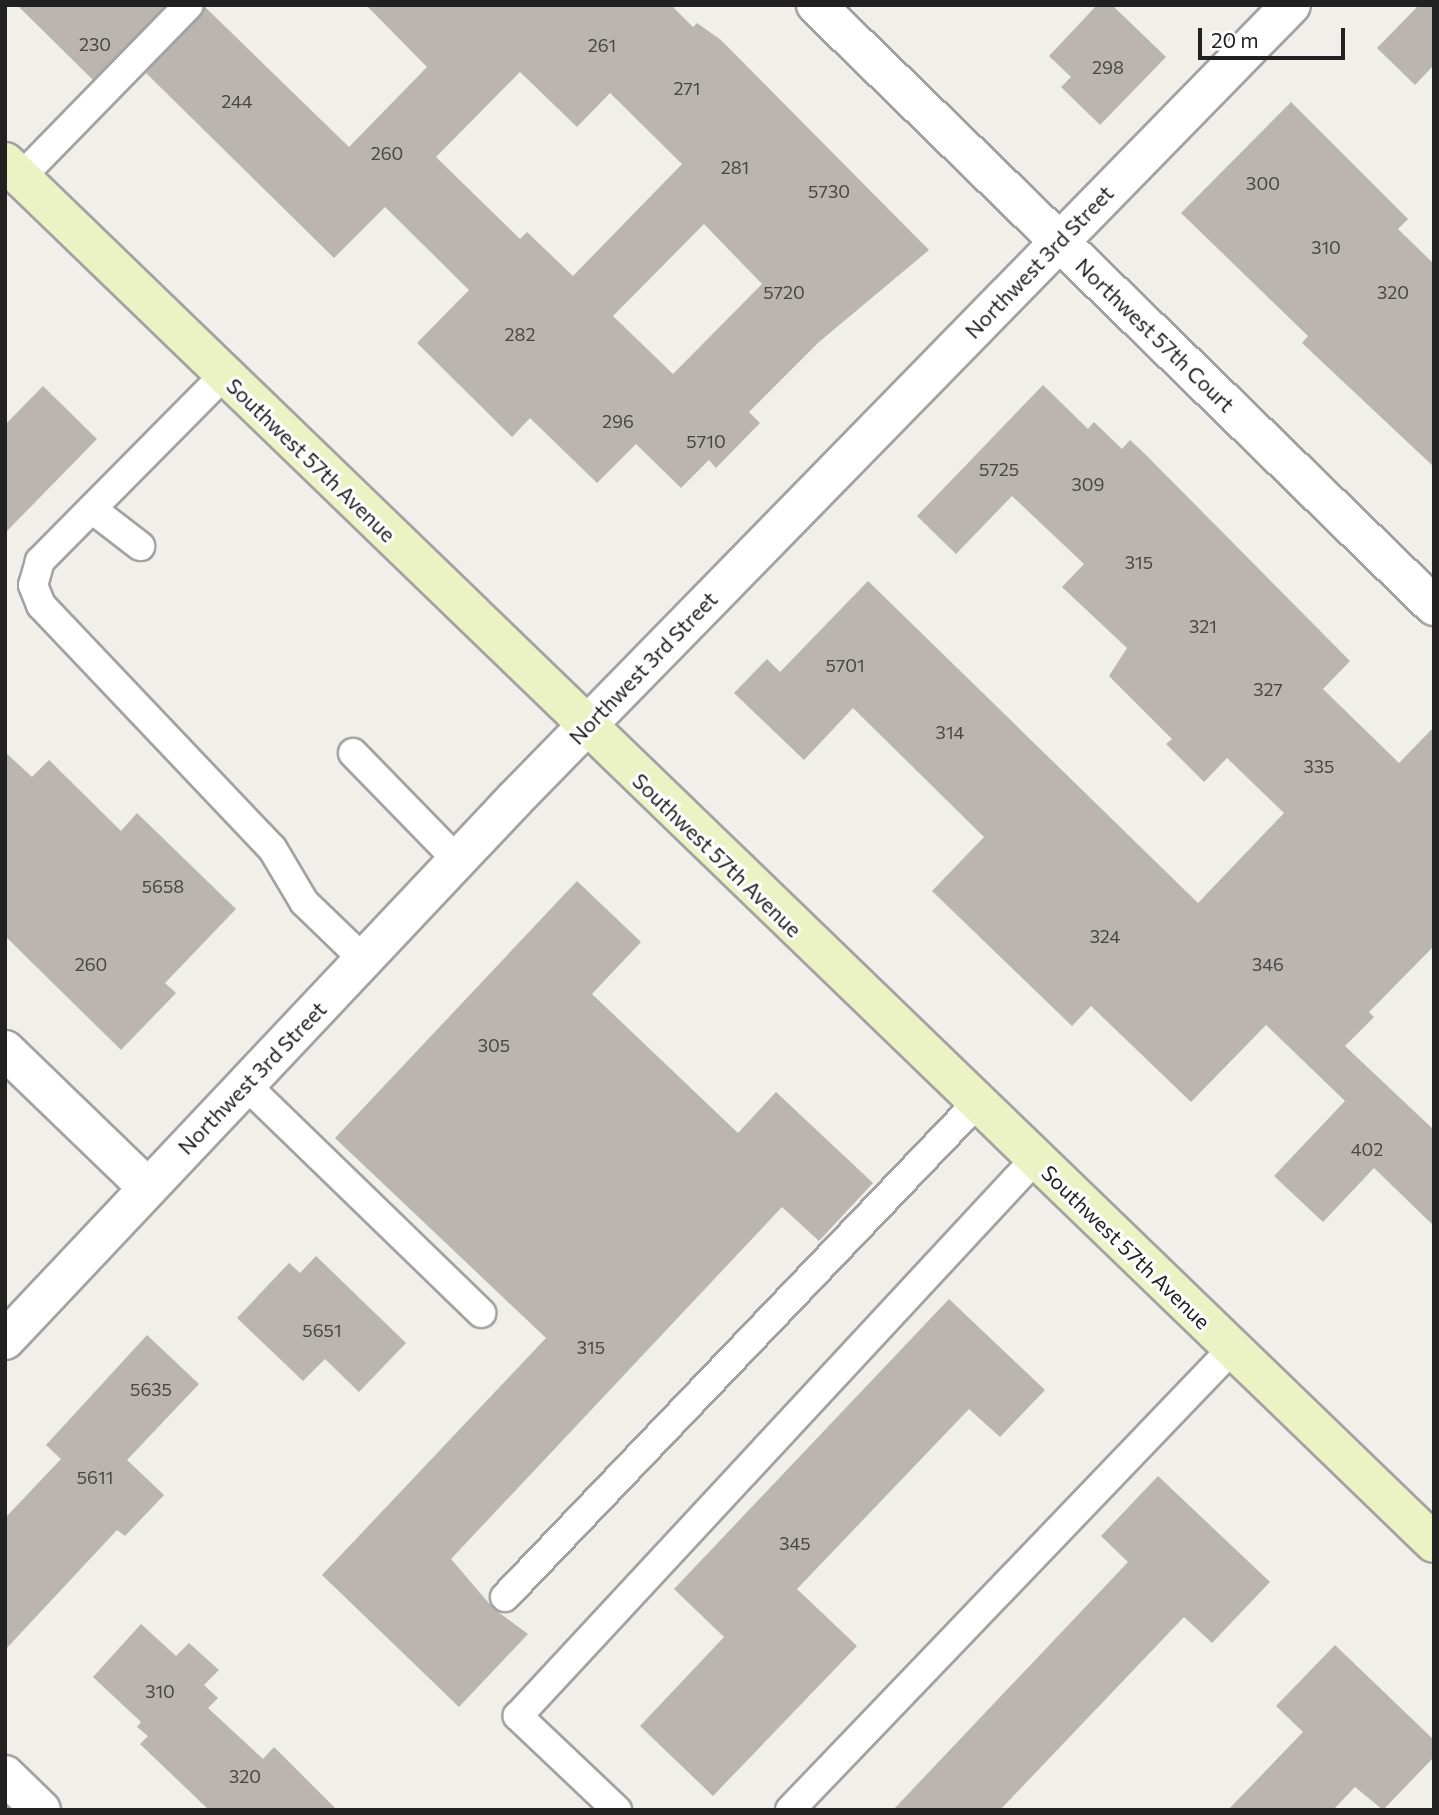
<!DOCTYPE html>
<html>
<head>
<meta charset="utf-8">
<style>
	body { margin:0 }
	#map { position:relative; width:1439px; height:1815px; overflow:hidden; background:#f1efe9; font-family:Commissioner,sans-serif }
	div>[style] { position:absolute }
	.building>* { inset:0; background:#bab5af }
	.roads { filter:drop-shadow(2px 0 #a2a2a2) drop-shadow(-2px 0 #a2a2a2) drop-shadow(0 2px #a2a2a2) drop-shadow(0 -2px #a2a2a2) }
	.service>* { height:28px; margin:-14px; padding:0 14px; transform-origin:14px; border-radius:14px; background:#fff }
	.minor>* { height:38px; margin:-19px; padding:0 19px; transform-origin:19px; border-radius:19px; background:#fff }
	.secondary>* { height:38px; margin:-19px; padding:0 19px; transform-origin:19px; border-radius:19px; background:#ebf3c5 }
	span { translate:-50% -50%; white-space:nowrap; text-align:center; line-height:1.15; -webkit-text-stroke:6px #fff; paint-order:stroke }
	.number-label { font-size:18px; color:#474644 }
	.number-label span { -webkit-text-stroke-width:0 }
	.street-label { font-size:21px; color:#212121 }
	.frame { position:absolute; inset:0; border:7px solid #212121; pointer-events:none }
	.scale { position:absolute; left:1198px; top:28px; width:147px; height:32px; box-sizing:border-box; border:4px solid #212121; border-top:0; padding-left:9px; font-size:21px; line-height:24px; white-space:nowrap; color:#212121; -webkit-text-stroke:5px #fff; paint-order:stroke }
</style>
</head>
<body>
<div id="map">
	<div class="building">
		<i style="clip-path:polygon(17px 5px,166px 5px,93px 80px)"></i>
		<i style="clip-path:polygon(evenodd,366px 5px,671px 5px,693px 27px,697px 23px,721px 40px,929px 250px,819px 342px,749px 412px,760px 423px,716px 468px,709px 460px,681px 488px,636px 444px,597px 483px,530px 418px,512px 437px,417px 343px,469px 290px,385px 207px,334px 258px,146px 73px,205px 7px,349px 147px,427px 67px,366px 5px,520px 72px,577px 127px,610px 93px,682px 164px,573px 276px,527px 232px,520px 239px,436px 157px,520px 72px,366px 5px,704px 224px,762px 284px,673px 374px,613px 316px,704px 224px)"></i>
		<i style="clip-path:polygon(1097px 5px,1112px 5px,1166px 57px,1100px 125px,1061px 87px,1071px 77px,1049px 56px)"></i>
		<i style="clip-path:polygon(1419px 5px,1434px 5px,1434px 65px,1415px 85px,1377px 48px)"></i>
		<i style="clip-path:polygon(1291px 102px,1408px 219px,1398px 229px,1434px 264px,1434px 467px,1302px 343px,1308px 336px,1181px 213px)"></i>
		<i style="clip-path:polygon(1043px 385px,1088px 429px,1094px 422px,1122px 449px,1130px 440px,1144px 453px,1350px 661px,1323px 689px,1399px 763px,1434px 727px,1434px 946px,1369px 1012px,1374px 1017px,1345px 1046px,1434px 1130px,1434px 1226px,1374px 1168px,1323px 1222px,1274px 1176px,1345px 1101px,1266px 1025px,1191px 1102px,1091px 1006px,1072px 1026px,932px 891px,984px 837px,853px 708px,804px 760px,734px 693px,767px 659px,780px 672px,868px 581px,1198px 903px,1284px 813px,1227px 758px,1204px 782px,1166px 744px,1172px 739px,1109px 676px,1127px 648px,1062px 587px,1084px 564px,1012px 496px,956px 554px,917px 516px)"></i>
		<i style="clip-path:polygon(43px 386px,97px 439px,5px 533px,5px 425px)"></i>
		<i style="clip-path:polygon(5px 752px,32px 777px,49px 760px,121px 831px,137px 813px,236px 909px,165px 983px,176px 993px,121px 1050px,5px 936px)"></i>
		<i style="clip-path:polygon(577px 881px,641px 942px,592px 994px,738px 1133px,776px 1092px,873px 1183px,819px 1241px,782px 1207px,451px 1559px,493px 1608px,528px 1634px,459px 1707px,322px 1575px,546px 1338px,335px 1138px)"></i>
		<i style="clip-path:polygon(316px 1256px,406px 1343px,359px 1392px,325px 1359px,303px 1381px,237px 1318px,289px 1263px,300px 1273px)"></i>
		<i style="clip-path:polygon(949px 1299px,1045px 1390px,1000px 1437px,969px 1409px,797px 1589px,857px 1646px,713px 1796px,640px 1726px,724px 1637px,674px 1589px)"></i>
		<i style="clip-path:polygon(147px 1335px,199px 1384px,127px 1460px,164px 1495px,125px 1536px,117px 1530px,5px 1650px,5px 1518px,61px 1459px,46px 1445px)"></i>
		<i style="clip-path:polygon(1158px 1476px,1270px 1582px,1212px 1643px,1184px 1617px,1000px 1810px,893px 1810px,1128px 1562px,1101px 1536px)"></i>
		<i style="clip-path:polygon(141px 1624px,176px 1656px,189px 1643px,219px 1670px,204px 1685px,218px 1698px,208px 1708px,263px 1759px,274px 1747px,337px 1810px,209px 1810px,140px 1744px,148px 1736px,137px 1727px,141px 1722px,93px 1677px)"></i>
		<i style="clip-path:polygon(1335px 1645px,1434px 1740px,1434px 1757px,1383px 1810px,1355px 1787px,1333px 1810px,1228px 1810px,1303px 1732px,1276px 1706px)"></i>
	</div>
	<div class="roads">
		<div class="service">
			<i style="left:21px;top:177px;width:240px;rotate:-45.7deg"></i>
			<i style="left:224px;top:375px;width:262px;rotate:134.7deg"></i>
			<i style="left:40px;top:561px;width:25px;rotate:106deg"></i>
			<i style="left:33px;top:585px;width:22px;rotate:68deg"></i>
			<i style="left:41px;top:605px;width:335px;rotate:46.5deg"></i>
			<i style="left:272px;top:848px;width:63px;rotate:59.3deg"></i>
			<i style="left:304px;top:902px;width:83px;rotate:44deg"></i>
			<i style="left:92px;top:509px;width:61px;rotate:37.6deg"></i>
			<i style="left:353px;top:753px;width:149px;rotate:45.8deg"></i>
			<i style="left:245px;top:1084px;width:329px;rotate:44.1deg"></i>
			<i style="left:505px;top:1597px;width:682px;rotate:-46.31deg"></i>
			<i style="left:617px;top:1810px;width:137px;rotate:-136.5deg"></i>
			<i style="left:518px;top:1716px;width:760px;rotate:-47.13deg"></i>
			<i style="left:790px;top:1810px;width:639px;rotate:-46.21deg"></i>
		</div>
		<div class="minor">
			<i style="left:816px;top:5px;width:862px;rotate:44.2deg"></i>
			<i style="left:5px;top:1050px;width:197px;rotate:44deg"></i>
			<i style="left:5px;top:1340px;width:743px;rotate:-46.69deg"></i>
			<i style="left:515px;top:799px;width:1110px;rotate:-45.66deg"></i>
			<i style="left:5px;top:1775px;width:50px;rotate:44.2deg"></i>
		</div>
		<div class="secondary">
			<i style="left:5px;top:162px;width:1987px;rotate:44.02deg"></i>
		</div>
	</div>
	<div class="number-label">
		<span style="left:95px;top:44px">230</span>
		<span style="left:602px;top:45px">261</span>
		<span style="left:1108px;top:67px">298</span>
		<span style="left:687px;top:88px">271</span>
		<span style="left:237px;top:101px">244</span>
		<span style="left:387px;top:153px">260</span>
		<span style="left:735px;top:167px">281</span>
		<span style="left:1263px;top:183px">300</span>
		<span style="left:829px;top:191px">5730</span>
		<span style="left:1326px;top:247px">310</span>
		<span style="left:784px;top:292px">5720</span>
		<span style="left:1393px;top:292px">320</span>
		<span style="left:520px;top:334px">282</span>
		<span style="left:618px;top:421px">296</span>
		<span style="left:706px;top:441px">5710</span>
		<span style="left:999px;top:469px">5725</span>
		<span style="left:1088px;top:484px">309</span>
		<span style="left:1139px;top:562px">315</span>
		<span style="left:1203px;top:626px">321</span>
		<span style="left:845px;top:665px">5701</span>
		<span style="left:1268px;top:689px">327</span>
		<span style="left:950px;top:732px">314</span>
		<span style="left:1319px;top:766px">335</span>
		<span style="left:163px;top:886px">5658</span>
		<span style="left:1105px;top:936px">324</span>
		<span style="left:91px;top:964px">260</span>
		<span style="left:1268px;top:964px">346</span>
		<span style="left:494px;top:1045px">305</span>
		<span style="left:1367px;top:1149px">402</span>
		<span style="left:322px;top:1330px">5651</span>
		<span style="left:591px;top:1347px">315</span>
		<span style="left:151px;top:1389px">5635</span>
		<span style="left:95px;top:1477px">5611</span>
		<span style="left:795px;top:1543px">345</span>
		<span style="left:160px;top:1691px">310</span>
		<span style="left:245px;top:1776px">320</span>
	</div>
	<div class="street-label">
		<span style="left:1039px;top:262px;rotate:-46deg">Northwest 3rd Street</span>
		<span style="left:1155px;top:335px;rotate:44deg">Northwest 57th Court</span>
		<span style="left:311px;top:460px;rotate:44deg">Southwest 57th Avenue</span>
		<span style="left:643px;top:668px;rotate:-46deg">Northwest 3rd Street</span>
		<span style="left:717px;top:855px;rotate:44deg">Southwest 57th Avenue</span>
		<span style="left:252px;top:1078px;rotate:-46deg">Northwest 3rd Street</span>
		<span style="left:1126px;top:1247px;rotate:44deg">Southwest 57th Avenue</span>
	</div>
	<div class="frame"></div>
	<div class="scale">20 m</div>
</div>
</body>
</html>
